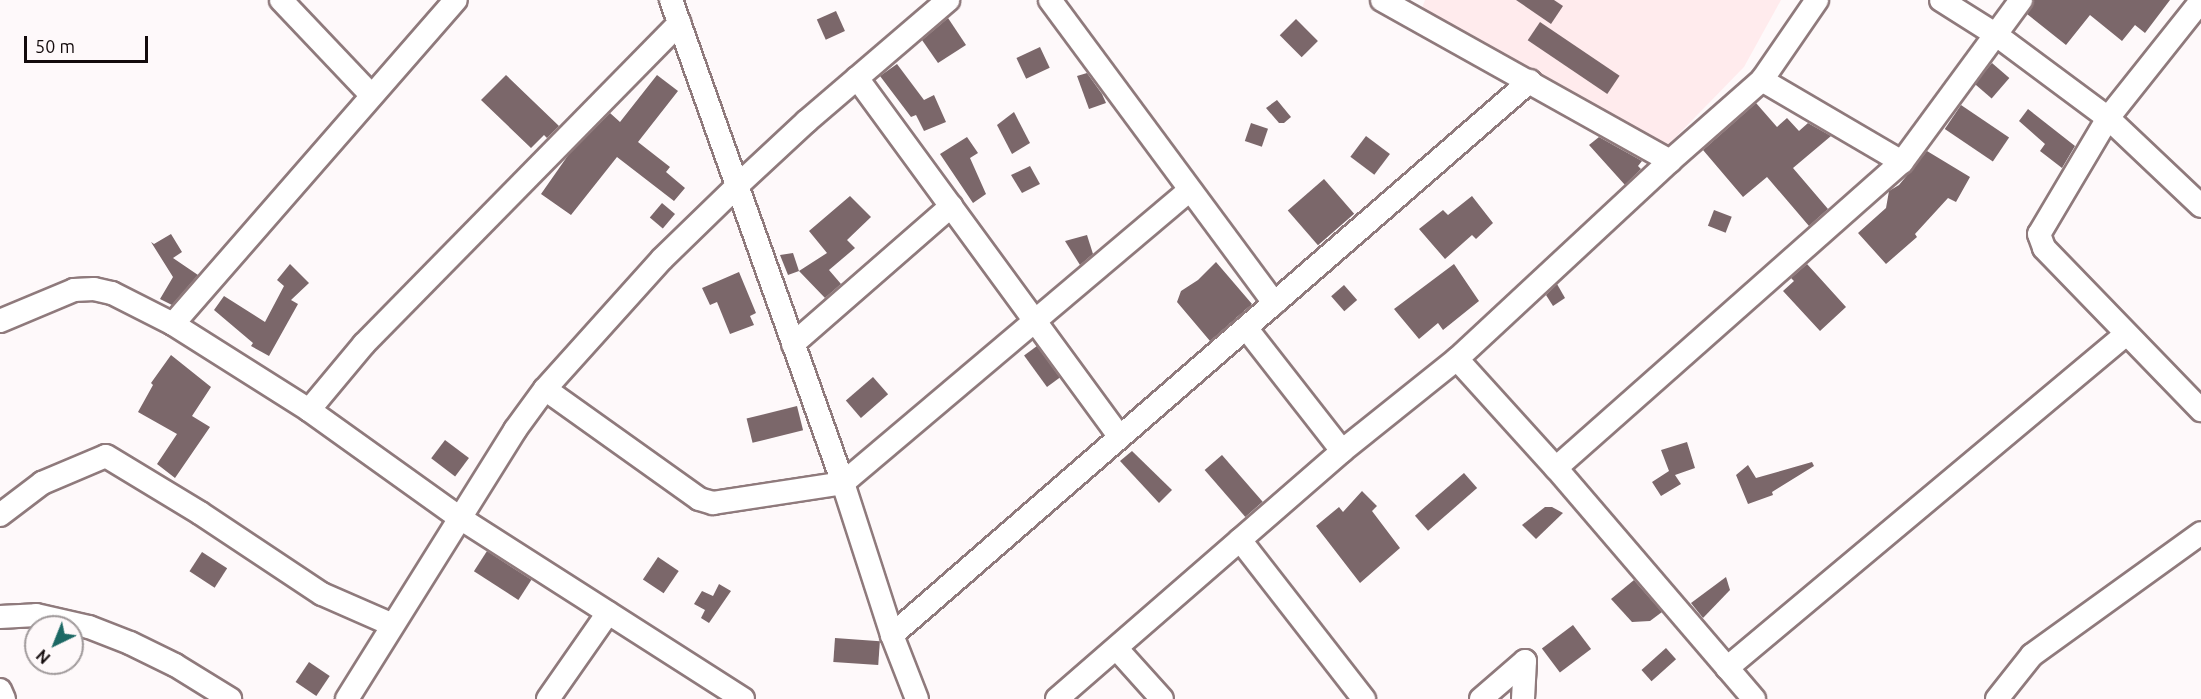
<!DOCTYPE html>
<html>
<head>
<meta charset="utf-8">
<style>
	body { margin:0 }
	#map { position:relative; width:2201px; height:699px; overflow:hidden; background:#fef9fa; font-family:Ubuntu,sans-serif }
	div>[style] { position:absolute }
	.built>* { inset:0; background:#ffebed }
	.building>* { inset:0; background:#7b676a; transform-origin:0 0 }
	.roads { filter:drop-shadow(2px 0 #8f7a7c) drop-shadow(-2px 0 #8f7a7c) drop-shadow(0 2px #8f7a7c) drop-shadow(0 -2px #8f7a7c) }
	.minor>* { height:22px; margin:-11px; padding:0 11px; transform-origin:11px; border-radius:11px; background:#fff }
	span { translate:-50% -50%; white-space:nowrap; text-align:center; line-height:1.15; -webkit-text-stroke:6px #fef9fa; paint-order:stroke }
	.north { position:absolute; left:24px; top:615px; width:60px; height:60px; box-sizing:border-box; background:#fef9fa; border:2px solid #a09a9b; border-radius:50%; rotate:223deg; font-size:16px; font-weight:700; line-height:24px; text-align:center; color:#130b0c }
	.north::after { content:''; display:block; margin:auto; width:21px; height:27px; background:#1c6864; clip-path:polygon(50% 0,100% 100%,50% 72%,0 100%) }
	.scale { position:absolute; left:24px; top:36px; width:124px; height:27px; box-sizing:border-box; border:3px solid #130b0c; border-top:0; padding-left:8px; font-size:18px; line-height:21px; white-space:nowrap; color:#130b0c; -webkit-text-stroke:4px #fef9fa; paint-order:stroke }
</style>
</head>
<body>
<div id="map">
	<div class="built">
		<i style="clip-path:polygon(1425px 0,1781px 0,1744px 67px,1667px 146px,1422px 8px)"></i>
	</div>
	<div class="building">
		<i style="clip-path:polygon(1516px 0,1554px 0,1563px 6px,1551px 24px)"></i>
		<i style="clip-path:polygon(2034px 0,2170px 0,2145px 33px,2135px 25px,2122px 41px,2090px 15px,2066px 45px,2027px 14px)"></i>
		<i style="left:836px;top:11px;width:22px;height:21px;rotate:66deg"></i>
		<i style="clip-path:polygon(948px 18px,966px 45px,938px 63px,922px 40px)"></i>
		<i style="left:1296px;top:19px;width:31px;height:23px;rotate:45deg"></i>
		<i style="left:1540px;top:22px;width:96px;height:22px;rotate:34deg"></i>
		<i style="left:1040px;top:47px;width:23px;height:26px;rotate:65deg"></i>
		<i style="left:1992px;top:63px;width:23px;height:27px;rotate:41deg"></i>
		<i style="clip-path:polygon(897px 64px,924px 100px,934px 95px,946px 122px,924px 131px,916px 115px,911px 117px,880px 76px)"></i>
		<i style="clip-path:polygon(1087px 73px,1102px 94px,1106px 103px,1089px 109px,1077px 76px)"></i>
		<i style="clip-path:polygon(506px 75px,559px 126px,547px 138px,544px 135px,531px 148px,481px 100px)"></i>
		<i style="clip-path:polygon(657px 75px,678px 91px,638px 142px,670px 167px,666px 172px,685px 188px,674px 201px,617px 157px,571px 215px,541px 194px,569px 154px,610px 113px,620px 122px)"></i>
		<i style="clip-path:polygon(1277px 100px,1291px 117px,1284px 123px,1279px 123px,1266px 108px)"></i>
		<i style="clip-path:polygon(1756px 103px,1777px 127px,1787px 118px,1799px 131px,1808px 123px,1831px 136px,1793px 168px,1828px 209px,1809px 226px,1767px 177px,1743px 197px,1703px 150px)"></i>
		<i style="left:1961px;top:105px;width:58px;height:29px;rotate:34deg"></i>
		<i style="clip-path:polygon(2028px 109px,2075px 146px,2062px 168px,2040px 151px,2045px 144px,2019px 121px)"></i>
		<i style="clip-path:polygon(1014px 112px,1030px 143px,1012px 154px,997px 125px)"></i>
		<i style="left:1251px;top:123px;width:18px;height:19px;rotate:19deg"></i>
		<i style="left:1366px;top:136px;width:30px;height:26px;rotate:37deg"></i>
		<i style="clip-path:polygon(967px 137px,978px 153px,970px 158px,986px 194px,973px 203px,940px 154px)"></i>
		<i style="clip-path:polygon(1599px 137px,1642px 161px,1638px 166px,1641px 169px,1625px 185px,1589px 145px)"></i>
		<i style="clip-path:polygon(1927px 151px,1970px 177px,1956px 202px,1948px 198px,1915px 234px,1917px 237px,1886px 264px,1858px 233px,1886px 208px,1889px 191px,1899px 185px)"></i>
		<i style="clip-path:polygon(1030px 166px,1040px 184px,1022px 193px,1011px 175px)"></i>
		<i style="left:1324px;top:179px;width:46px;height:48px;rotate:49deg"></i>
		<i style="clip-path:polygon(850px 196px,871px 217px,847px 240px,855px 248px,829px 270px,841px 284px,825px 298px,799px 271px,827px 253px,809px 231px)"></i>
		<i style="clip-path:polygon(1472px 196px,1493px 223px,1476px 239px,1472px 235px,1445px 259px,1419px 229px,1443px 210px,1448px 215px)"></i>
		<i style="left:662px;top:203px;width:17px;height:19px;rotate:40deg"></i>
		<i style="left:1714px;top:210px;width:19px;height:17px;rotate:21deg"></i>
		<i style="clip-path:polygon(171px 234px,182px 252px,173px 258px,198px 275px,172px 305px,160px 299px,173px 277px,151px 242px,154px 244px)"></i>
		<i style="clip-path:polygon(1087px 235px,1093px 254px,1080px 265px,1065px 241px)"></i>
		<i style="clip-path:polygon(793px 253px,799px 271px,788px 275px,780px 255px)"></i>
		<i style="clip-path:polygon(1216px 262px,1252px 304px,1210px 341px,1177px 302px,1181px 291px,1198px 280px)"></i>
		<i style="clip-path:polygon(290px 264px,309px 283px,291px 300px,298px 304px,269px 356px,251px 346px,253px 343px,214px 310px,224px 296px,265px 322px,284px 286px,277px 280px)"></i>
		<i style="clip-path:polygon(1454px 264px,1479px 301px,1443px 330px,1438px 323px,1419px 339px,1394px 309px)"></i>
		<i style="clip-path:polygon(1807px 264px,1846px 307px,1820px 331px,1783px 291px,1794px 281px,1791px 278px)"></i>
		<i style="clip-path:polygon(739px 272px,756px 313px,750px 316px,754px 325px,730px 334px,717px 302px,710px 305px,702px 288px)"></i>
		<i style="clip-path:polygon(1557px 284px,1565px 298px,1553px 306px,1546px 295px)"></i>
		<i style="left:1344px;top:285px;width:20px;height:17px;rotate:49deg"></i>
		<i style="left:1037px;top:346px;width:39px;height:16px;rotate:54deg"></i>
		<i style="clip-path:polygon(171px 355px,211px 387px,192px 416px,210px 427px,175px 478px,157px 464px,177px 434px,138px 412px,153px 385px,151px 383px)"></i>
		<i style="left:873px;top:377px;width:23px;height:36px;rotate:49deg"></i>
		<i style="left:797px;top:406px;width:25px;height:52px;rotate:76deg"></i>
		<i style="left:445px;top:440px;width:30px;height:23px;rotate:37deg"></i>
		<i style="clip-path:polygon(1687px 442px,1695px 468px,1675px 475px,1681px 484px,1661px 496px,1652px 482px,1669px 471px,1661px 450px)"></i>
		<i style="clip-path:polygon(1132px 451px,1172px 490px,1159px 503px,1120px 461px)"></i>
		<i style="left:1222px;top:455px;width:62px;height:23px;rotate:49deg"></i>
		<i style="clip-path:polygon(1812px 462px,1814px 466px,1772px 492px,1773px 495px,1748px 504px,1736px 475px,1748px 465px,1756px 478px)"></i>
		<i style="left:1464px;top:473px;width:20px;height:65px;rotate:49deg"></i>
		<i style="clip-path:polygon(1362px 491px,1377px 506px,1372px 511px,1400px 548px,1360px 583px,1316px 526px,1339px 507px,1343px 512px)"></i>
		<i style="clip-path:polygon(1545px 507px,1552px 507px,1563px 513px,1536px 539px,1522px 525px)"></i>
		<i style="left:487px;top:551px;width:53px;height:24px;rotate:33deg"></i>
		<i style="left:202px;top:552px;width:30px;height:23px;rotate:33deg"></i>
		<i style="left:658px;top:557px;width:25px;height:27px;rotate:34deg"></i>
		<i style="clip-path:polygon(1726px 577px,1730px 590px,1703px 618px,1691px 603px)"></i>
		<i style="clip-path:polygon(1634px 580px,1662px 612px,1650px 621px,1632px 622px,1611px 599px)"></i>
		<i style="clip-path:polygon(719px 584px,731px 591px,709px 623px,701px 618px,705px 610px,694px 604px,702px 591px,713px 596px)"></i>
		<i style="left:1573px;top:625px;width:30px;height:39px;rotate:53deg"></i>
		<i style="left:835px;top:638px;width:45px;height:24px;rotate:4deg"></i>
		<i style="left:1666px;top:648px;width:15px;height:33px;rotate:48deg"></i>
		<i style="left:309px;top:662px;width:25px;height:24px;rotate:34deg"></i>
	</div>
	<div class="roads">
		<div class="minor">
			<i style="left:281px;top:0;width:131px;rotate:46.5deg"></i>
			<i style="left:671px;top:0;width:513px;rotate:70.4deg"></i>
			<i style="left:843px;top:483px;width:160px;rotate:72.1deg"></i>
			<i style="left:892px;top:635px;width:69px;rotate:68.7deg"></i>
			<i style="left:1050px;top:0;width:377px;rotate:53.5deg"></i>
			<i style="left:1382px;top:0;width:330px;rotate:29.2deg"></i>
			<i style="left:1941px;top:0;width:64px;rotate:32.2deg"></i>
			<i style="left:1995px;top:34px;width:141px;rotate:36.6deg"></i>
			<i style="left:2108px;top:118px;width:128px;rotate:43.4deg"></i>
			<i style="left:2201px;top:1px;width:149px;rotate:128.5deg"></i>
			<i style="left:2108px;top:118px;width:135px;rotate:120.7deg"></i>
			<i style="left:2039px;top:234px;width:15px;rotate:70deg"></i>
			<i style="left:2044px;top:248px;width:226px;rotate:45.9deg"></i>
			<i style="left:857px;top:78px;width:445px;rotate:53.8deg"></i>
			<i style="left:1762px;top:80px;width:162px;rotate:30.4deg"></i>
			<i style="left:0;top:321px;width:80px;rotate:-22.7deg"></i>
			<i style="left:74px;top:290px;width:20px;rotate:-3deg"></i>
			<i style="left:94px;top:289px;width:18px;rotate:13deg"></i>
			<i style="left:112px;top:293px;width:68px;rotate:26.9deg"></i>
			<i style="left:173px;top:324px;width:161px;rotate:32.3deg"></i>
			<i style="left:309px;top:410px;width:186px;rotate:35.6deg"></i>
			<i style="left:460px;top:518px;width:336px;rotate:32.6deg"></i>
			<i style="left:173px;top:324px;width:430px;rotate:-48.9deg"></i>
			<i style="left:1246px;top:328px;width:156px;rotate:52deg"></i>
			<i style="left:793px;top:344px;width:210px;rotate:-41.1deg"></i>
			<i style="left:1457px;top:359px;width:147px;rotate:47.8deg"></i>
			<i style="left:545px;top:389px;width:189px;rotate:35.5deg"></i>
			<i style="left:699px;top:499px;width:15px;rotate:16deg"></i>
			<i style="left:713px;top:503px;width:132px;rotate:-8.7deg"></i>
			<i style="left:843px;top:483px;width:454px;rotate:-40.2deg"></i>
			<i style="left:309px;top:410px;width:86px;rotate:-50.2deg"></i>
			<i style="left:364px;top:344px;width:450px;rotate:-45.5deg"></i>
			<i style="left:0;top:515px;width:53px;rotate:-37.3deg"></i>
			<i style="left:42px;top:483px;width:69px;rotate:-22.9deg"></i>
			<i style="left:106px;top:456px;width:110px;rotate:31.2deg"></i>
			<i style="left:200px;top:513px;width:146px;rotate:33.6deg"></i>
			<i style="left:322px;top:594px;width:77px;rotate:23.6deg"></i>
			<i style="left:1240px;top:540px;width:202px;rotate:52.1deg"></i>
			<i style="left:0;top:617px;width:36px;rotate:-3deg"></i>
			<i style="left:36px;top:615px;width:54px;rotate:12.8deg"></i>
			<i style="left:89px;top:627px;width:44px;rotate:21.3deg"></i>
			<i style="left:130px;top:643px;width:50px;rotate:26.1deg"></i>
			<i style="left:175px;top:665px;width:65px;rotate:31.7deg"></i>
			<i style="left:892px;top:635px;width:845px;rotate:-40.97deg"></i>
			<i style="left:1117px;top:649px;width:67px;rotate:48deg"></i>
			<i style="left:1727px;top:668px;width:519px;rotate:-39.92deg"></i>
			<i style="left:0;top:690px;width:10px;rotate:66deg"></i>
			<i style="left:347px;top:699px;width:317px;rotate:-58deg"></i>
			<i style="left:515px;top:430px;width:51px;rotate:-53.8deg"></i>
			<i style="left:545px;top:389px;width:175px;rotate:-48deg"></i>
			<i style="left:662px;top:259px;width:105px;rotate:-44.2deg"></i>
			<i style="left:737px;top:186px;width:96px;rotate:-42.9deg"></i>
			<i style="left:807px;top:121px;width:186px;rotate:-40.6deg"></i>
			<i style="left:548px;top:699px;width:105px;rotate:-55.1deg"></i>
			<i style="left:1057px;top:699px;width:378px;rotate:-41deg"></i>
			<i style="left:1342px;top:451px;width:147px;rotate:-38.7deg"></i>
			<i style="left:1457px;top:359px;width:291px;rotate:-42.9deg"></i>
			<i style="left:1670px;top:161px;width:123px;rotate:-41.4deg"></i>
			<i style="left:1762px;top:80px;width:97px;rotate:-55.5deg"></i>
			<i style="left:1481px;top:699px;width:58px;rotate:-40.8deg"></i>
			<i style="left:1525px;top:661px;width:38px;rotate:93deg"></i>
			<i style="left:1754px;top:699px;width:304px;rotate:-130.6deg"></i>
			<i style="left:1556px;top:468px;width:462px;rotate:-41.5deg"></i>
			<i style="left:1902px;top:162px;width:201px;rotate:-53.7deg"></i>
			<i style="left:1997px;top:699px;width:56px;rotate:-51.5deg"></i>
			<i style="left:2032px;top:655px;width:208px;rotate:-35.8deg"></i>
		</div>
	</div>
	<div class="north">N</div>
	<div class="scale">50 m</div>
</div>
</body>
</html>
